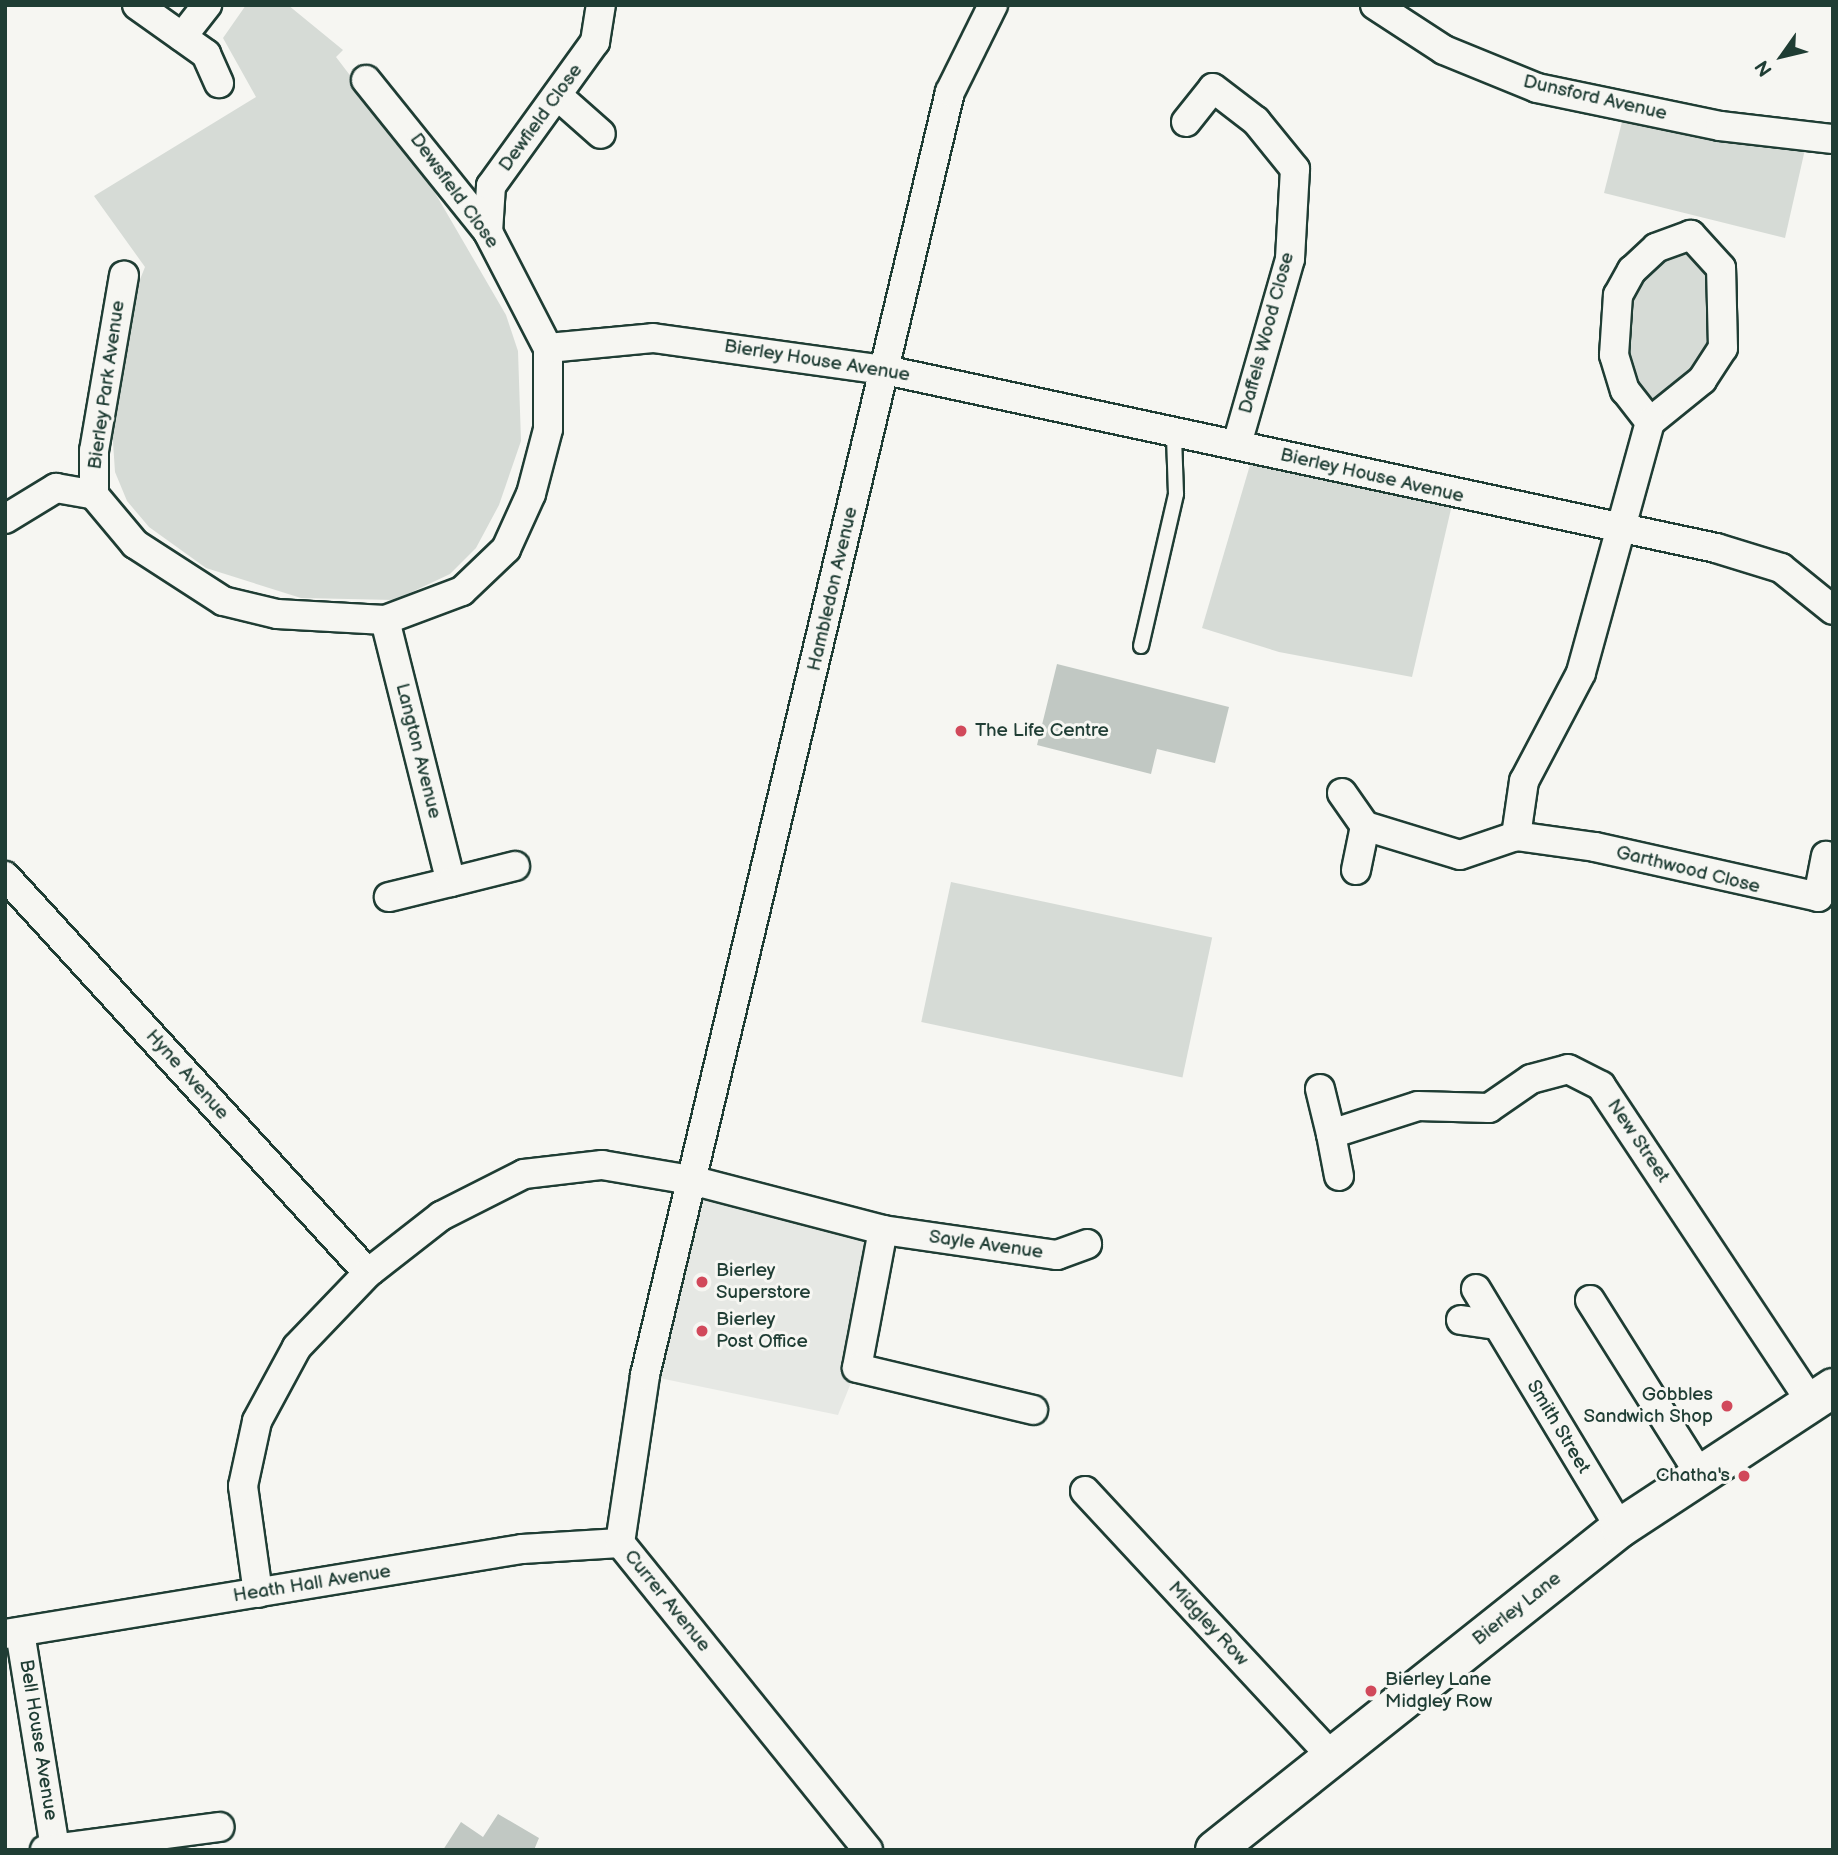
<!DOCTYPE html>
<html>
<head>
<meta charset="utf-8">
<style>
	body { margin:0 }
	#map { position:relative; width:1838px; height:1855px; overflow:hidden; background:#f6f6f2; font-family:"Balsamiq Sans",sans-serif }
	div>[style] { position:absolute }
	.built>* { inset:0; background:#e6e8e4 }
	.green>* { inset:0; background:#d6dbd6; transform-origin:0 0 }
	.building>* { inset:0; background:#c1c8c3 }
	.roads { filter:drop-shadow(2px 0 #1f3d34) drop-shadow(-2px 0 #1f3d34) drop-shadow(0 2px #1f3d34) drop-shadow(0 -2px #1f3d34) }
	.lane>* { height:14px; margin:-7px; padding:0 7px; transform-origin:7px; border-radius:7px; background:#f6f6f2 }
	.street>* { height:28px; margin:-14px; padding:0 14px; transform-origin:14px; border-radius:14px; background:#f6f6f2 }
	.secondary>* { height:38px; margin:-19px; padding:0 19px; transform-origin:19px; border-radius:19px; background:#f6f6f2 }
	.dots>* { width:19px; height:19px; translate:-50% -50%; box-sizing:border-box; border:4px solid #f6f6f2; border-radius:50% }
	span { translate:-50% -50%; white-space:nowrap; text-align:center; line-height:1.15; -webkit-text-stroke:6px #f6f6f2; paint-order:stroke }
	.street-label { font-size:19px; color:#1f3d34 }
	.poi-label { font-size:19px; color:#1f3d34 }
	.left { translate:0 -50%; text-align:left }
	.right { translate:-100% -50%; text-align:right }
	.frame { position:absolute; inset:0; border:7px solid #1f3d34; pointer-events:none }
	.north { position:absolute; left:1747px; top:21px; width:70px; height:70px; -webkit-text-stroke:5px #f6f6f2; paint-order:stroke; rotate:236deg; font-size:19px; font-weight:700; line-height:28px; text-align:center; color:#1f3d34 }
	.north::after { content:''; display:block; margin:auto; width:24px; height:32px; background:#1f3d34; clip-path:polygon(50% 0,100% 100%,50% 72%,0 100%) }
</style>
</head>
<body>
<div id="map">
	<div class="built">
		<i style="clip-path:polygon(691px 1180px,883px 1230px,857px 1368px,838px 1415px,645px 1375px)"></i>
	</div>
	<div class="green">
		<i style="clip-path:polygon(246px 5px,288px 5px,343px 50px,336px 57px,420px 167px,506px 315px,518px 351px,521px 441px,499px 505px,476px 548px,450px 574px,395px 600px,301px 598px,206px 568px,149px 527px,127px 501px,115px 472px,110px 397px,123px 322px,145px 267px,94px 196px,256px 97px,223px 38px)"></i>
		<i style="clip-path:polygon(1626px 106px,1808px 136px,1785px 238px,1604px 193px)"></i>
		<i style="clip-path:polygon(1656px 248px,1708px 250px,1727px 325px,1667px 413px,1625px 390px,1632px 270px)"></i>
		<i style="clip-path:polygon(1255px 448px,1454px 496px,1412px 677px,1279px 652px,1202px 628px)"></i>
		<i style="left:951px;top:882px;width:267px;height:143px;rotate:12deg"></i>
	</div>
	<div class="building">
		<i style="clip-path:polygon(1057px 664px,1229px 707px,1215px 763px,1157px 749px,1151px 774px,1037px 745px)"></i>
		<i style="clip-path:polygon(498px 1814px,539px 1838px,534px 1850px,443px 1850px,461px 1822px,483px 1837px)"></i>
	</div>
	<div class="roads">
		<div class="lane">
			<i style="left:1141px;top:646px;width:156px;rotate:-77deg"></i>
			<i style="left:1176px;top:494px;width:57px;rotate:-92deg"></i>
		</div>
		<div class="street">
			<i style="left:137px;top:5px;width:85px;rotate:35.4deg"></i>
			<i style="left:206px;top:54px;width:32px;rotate:66deg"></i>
			<i style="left:1375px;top:5px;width:82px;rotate:33.1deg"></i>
			<i style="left:1444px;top:50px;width:100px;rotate:22.2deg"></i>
			<i style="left:1537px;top:88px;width:187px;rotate:11.7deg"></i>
			<i style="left:1720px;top:126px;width:114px;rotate:6.6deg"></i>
			<i style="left:182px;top:37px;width:41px;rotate:-52deg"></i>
			<i style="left:366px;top:80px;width:195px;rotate:51.2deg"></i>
			<i style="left:488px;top:232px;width:131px;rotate:62.7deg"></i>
			<i style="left:558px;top:96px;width:57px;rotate:41.5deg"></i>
			<i style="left:1186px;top:122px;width:43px;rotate:-51.5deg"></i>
			<i style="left:1213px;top:88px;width:54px;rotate:37.5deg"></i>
			<i style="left:1256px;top:121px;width:62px;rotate:50.9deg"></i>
			<i style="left:1295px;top:169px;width:90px;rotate:93.2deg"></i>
			<i style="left:1290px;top:259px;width:192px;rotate:106deg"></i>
			<i style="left:488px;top:232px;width:46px;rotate:-86.3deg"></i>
			<i style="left:491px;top:186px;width:178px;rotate:-54.2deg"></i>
			<i style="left:595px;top:42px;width:37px;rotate:-81deg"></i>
			<i style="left:1650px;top:422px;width:67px;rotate:-38.9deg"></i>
			<i style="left:1702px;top:380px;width:38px;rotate:-57deg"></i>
			<i style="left:1723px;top:348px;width:80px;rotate:-91.4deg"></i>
			<i style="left:1721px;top:268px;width:45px;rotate:-132.3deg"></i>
			<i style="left:1691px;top:235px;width:37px;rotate:160deg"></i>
			<i style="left:1656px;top:248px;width:33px;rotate:137deg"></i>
			<i style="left:1632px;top:270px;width:29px;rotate:119deg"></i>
			<i style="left:1618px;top:295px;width:60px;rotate:93.8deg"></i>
			<i style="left:1614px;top:355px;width:37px;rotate:73deg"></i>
			<i style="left:1625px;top:390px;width:41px;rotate:52deg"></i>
			<i style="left:1650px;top:422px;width:260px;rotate:105.4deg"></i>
			<i style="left:1581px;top:673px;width:122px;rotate:117.8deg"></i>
			<i style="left:1524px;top:781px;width:56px;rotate:98.3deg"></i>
			<i style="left:1516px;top:836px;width:80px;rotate:7.9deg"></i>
			<i style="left:1595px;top:847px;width:229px;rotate:12.6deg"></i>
			<i style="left:1818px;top:897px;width:42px;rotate:-79deg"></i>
			<i style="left:94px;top:495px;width:44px;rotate:-90deg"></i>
			<i style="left:94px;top:451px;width:178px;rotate:-80.3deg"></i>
			<i style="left:5px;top:519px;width:60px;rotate:-31.3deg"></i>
			<i style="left:56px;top:488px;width:39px;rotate:10deg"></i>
			<i style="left:94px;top:495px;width:64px;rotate:50.1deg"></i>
			<i style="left:135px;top:544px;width:105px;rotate:32.9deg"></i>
			<i style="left:223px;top:601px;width:56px;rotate:13.5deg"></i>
			<i style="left:277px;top:614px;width:108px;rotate:3.2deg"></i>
			<i style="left:385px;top:620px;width:82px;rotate:-20.6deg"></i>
			<i style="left:462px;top:591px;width:61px;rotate:-43.7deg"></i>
			<i style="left:506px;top:549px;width:60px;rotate:-65.6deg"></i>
			<i style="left:531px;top:494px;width:67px;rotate:-75.3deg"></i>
			<i style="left:548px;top:429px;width:81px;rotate:-90deg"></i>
			<i style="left:548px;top:348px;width:105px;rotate:-5.4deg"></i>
			<i style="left:653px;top:338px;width:234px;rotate:7.9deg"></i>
			<i style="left:885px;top:370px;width:850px;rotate:12.09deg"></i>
			<i style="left:1716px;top:548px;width:68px;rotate:17.1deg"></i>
			<i style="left:1781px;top:568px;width:67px;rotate:38.9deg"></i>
			<i style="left:385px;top:620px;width:270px;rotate:75.9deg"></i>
			<i style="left:451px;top:882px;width:64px;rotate:166.4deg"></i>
			<i style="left:1342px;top:793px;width:40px;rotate:55.1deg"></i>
			<i style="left:1356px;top:870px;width:45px;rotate:-78.4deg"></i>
			<i style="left:1365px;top:826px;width:99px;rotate:17deg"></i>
			<i style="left:1460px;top:855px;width:59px;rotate:-18.7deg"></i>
			<i style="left:5px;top:876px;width:538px;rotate:47.56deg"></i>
			<i style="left:451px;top:882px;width:66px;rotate:-14deg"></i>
			<i style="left:1320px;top:1089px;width:46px;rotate:76.3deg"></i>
			<i style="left:1339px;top:1176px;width:43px;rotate:-100.8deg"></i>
			<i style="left:1331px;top:1134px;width:91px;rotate:-17.8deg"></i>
			<i style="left:1418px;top:1106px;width:71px;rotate:1.6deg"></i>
			<i style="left:1489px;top:1108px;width:51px;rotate:-34.6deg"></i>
			<i style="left:1531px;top:1079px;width:38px;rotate:-15deg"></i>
			<i style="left:1568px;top:1069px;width:37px;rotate:27deg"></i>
			<i style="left:1601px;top:1086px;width:379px;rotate:56.4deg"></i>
			<i style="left:883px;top:1230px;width:140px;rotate:100.7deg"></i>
			<i style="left:857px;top:1368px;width:181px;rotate:13.4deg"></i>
			<i style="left:1476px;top:1289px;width:279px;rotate:58.9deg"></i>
			<i style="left:1590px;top:1300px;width:207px;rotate:57.8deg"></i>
			<i style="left:1461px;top:1320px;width:35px;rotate:8deg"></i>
			<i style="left:1085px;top:1491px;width:362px;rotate:47.1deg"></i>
			<i style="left:258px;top:1593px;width:108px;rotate:-98deg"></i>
			<i style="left:243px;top:1486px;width:66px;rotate:-77.8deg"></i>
			<i style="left:257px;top:1421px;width:84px;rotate:-61.6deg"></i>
			<i style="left:297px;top:1347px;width:103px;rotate:-46.2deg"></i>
			<i style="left:368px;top:1273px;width:93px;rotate:-38deg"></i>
			<i style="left:441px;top:1216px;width:93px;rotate:-26.8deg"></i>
			<i style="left:524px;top:1174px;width:79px;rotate:-6.6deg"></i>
			<i style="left:602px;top:1165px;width:90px;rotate:9.6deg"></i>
			<i style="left:691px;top:1180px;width:198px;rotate:14.6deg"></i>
			<i style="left:883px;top:1230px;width:176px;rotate:8.2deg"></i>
			<i style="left:1057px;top:1255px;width:32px;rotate:-20deg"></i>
			<i style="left:20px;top:1632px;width:219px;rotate:80.8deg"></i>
			<i style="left:5px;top:1634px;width:524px;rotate:-9.34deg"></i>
			<i style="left:522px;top:1549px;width:98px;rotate:-3.5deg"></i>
			<i style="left:45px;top:1850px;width:176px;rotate:-7.5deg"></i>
			<i style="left:868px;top:1850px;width:395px;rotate:-128.9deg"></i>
			<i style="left:620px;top:1543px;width:170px;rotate:-81.5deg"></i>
			<i style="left:645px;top:1375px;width:1319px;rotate:-76.63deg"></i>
			<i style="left:950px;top:92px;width:97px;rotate:-63.7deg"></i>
		</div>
		<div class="secondary">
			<i style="left:1215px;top:1850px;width:517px;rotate:-38.49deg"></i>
			<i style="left:1620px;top:1528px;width:255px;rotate:-33.3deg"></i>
		</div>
	</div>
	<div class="dots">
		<i style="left:961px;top:731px;background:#d1495b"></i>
		<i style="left:702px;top:1282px;background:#d1495b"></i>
		<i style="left:702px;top:1331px;background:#d1495b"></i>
		<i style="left:1727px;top:1406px;background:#d1495b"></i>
		<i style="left:1744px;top:1476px;background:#d1495b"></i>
		<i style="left:1371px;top:1691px;background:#d1495b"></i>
	</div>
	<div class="street-label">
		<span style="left:1595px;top:98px;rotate:13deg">Dunsford Avenue</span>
		<span style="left:541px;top:118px;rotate:-54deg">Dewfield Close</span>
		<span style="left:454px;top:191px;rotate:54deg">Dewsfield Close</span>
		<span style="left:1267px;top:333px;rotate:-75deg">Daffels Wood Close</span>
		<span style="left:817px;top:361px;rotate:9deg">Bierley House Avenue</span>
		<span style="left:107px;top:385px;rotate:-82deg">Bierley Park Avenue</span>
		<span style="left:1372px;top:476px;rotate:13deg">Bierley House Avenue</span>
		<span style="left:833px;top:589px;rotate:-77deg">Hambledon Avenue</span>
		<span style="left:418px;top:751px;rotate:76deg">Langton Avenue</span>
		<span style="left:1688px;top:870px;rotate:14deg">Garthwood Close</span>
		<span style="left:187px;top:1075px;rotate:48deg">Hyne Avenue</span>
		<span style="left:1638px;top:1141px;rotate:56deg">New Street</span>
		<span style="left:986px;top:1245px;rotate:8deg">Sayle Avenue</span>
		<span style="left:1558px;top:1427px;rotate:59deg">Smith Street</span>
		<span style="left:312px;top:1584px;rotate:-9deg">Heath Hall Avenue</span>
		<span style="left:667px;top:1601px;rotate:51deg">Currer Avenue</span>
		<span style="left:1517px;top:1609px;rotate:-38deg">Bierley Lane</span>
		<span style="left:1208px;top:1624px;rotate:47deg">Midgley Row</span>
		<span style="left:38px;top:1740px;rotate:81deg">Bell House Avenue</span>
	</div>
	<div class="poi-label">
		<span class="left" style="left:975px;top:731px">The Life Centre</span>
		<span class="left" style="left:716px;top:1282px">Bierley<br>Superstore</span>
		<span class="left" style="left:716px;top:1331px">Bierley<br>Post Office</span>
		<span class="right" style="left:1713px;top:1406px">Gobbles<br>Sandwich Shop</span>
		<span class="right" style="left:1730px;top:1476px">Chatha's</span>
		<span class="left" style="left:1385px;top:1691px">Bierley Lane<br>Midgley Row</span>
	</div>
	<div class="frame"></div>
	<div class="north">N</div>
</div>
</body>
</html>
